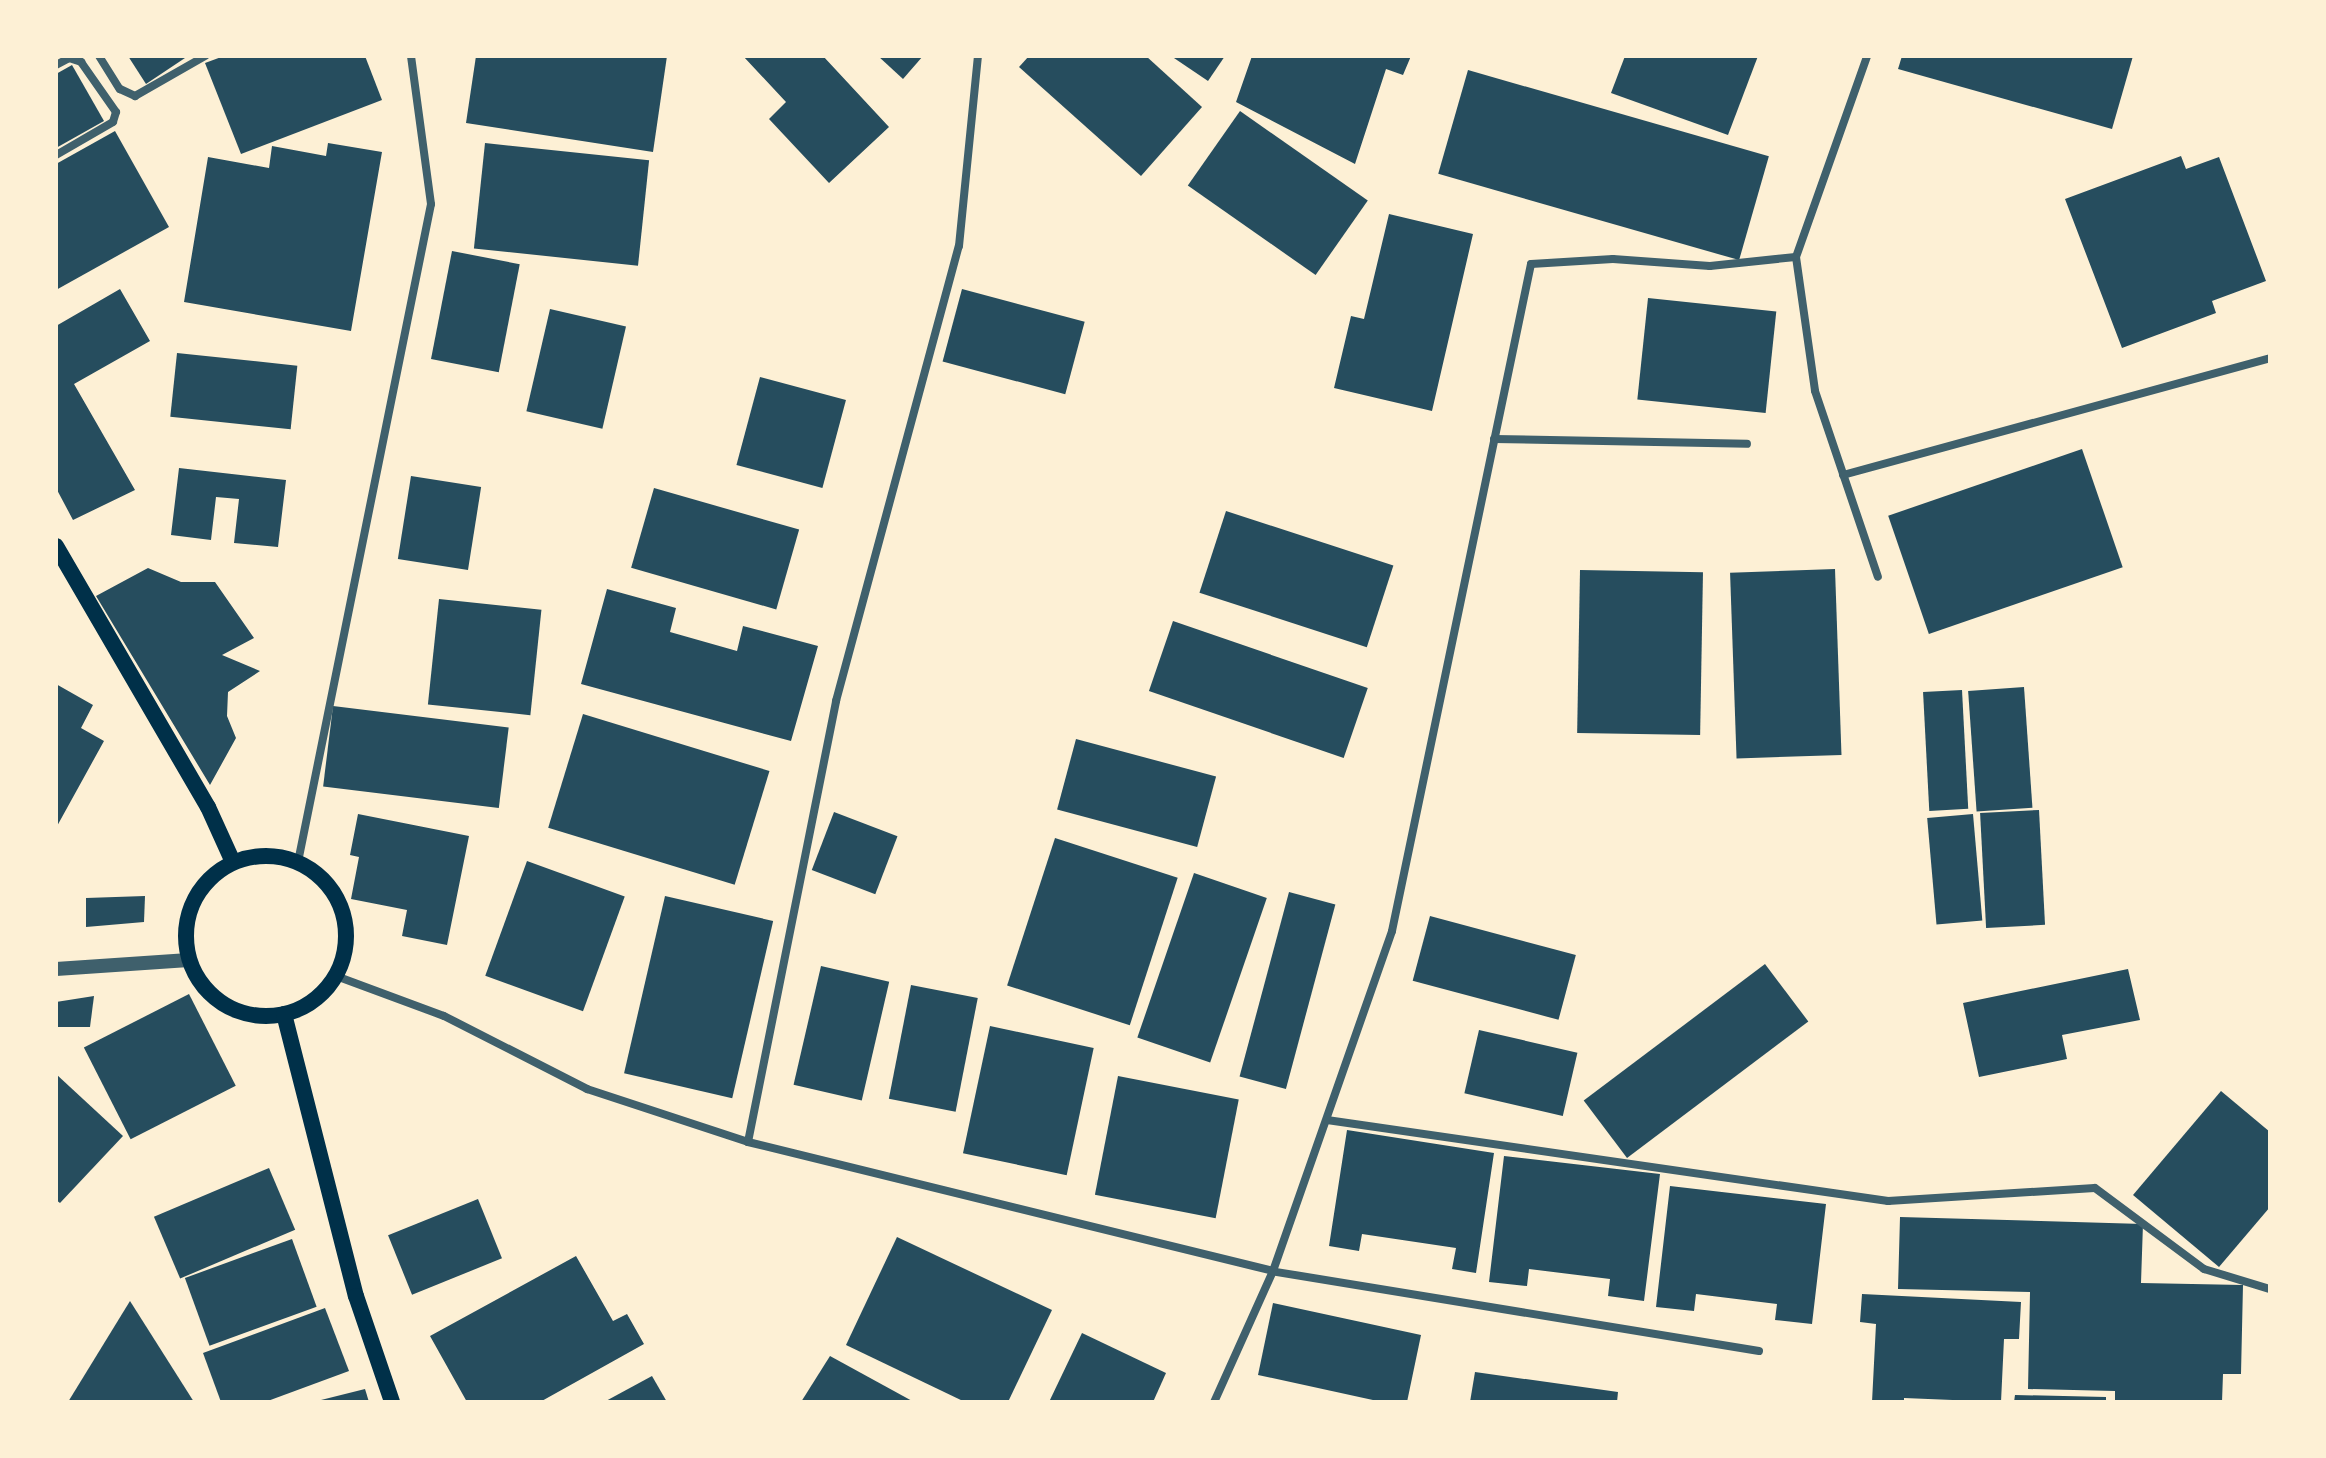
<!DOCTYPE html>
<html>
<head>
<meta charset="utf-8">
<style>
	body { margin:0 }
	#map { position:relative; width:2326px; height:1458px; overflow:hidden; background:#fdf0d5; font-family:"Public Sans",sans-serif }
	div>[style] { position:absolute }
	.building>* { inset:0; background:#264d5e; transform-origin:0 0 }
	.minor>* { height:8px; margin:-4px; padding:0 4px; transform-origin:4px; border-radius:4px; background:#3f606c }
	.tertiary>* { height:14px; margin:-7px; padding:0 7px; transform-origin:7px; border-radius:7px; background:#3f606c }
	.secondary>* { height:16px; margin:-8px; padding:0 8px; transform-origin:8px; border-radius:8px; background:#003049 }
	.secondary>.ring { margin:-8px; padding:0; box-sizing:content-box; background:none; border:16px solid #003049; border-radius:50% }
	span { translate:-50% -50%; white-space:nowrap; text-align:center; line-height:1.15; -webkit-text-stroke:6px #fdf0d5; paint-order:stroke }
	.frame { position:absolute; inset:0; border:58px solid #fdf0d5; pointer-events:none }
</style>
</head>
<body>
<div id="map">
	<div class="building">
		<i style="clip-path:polygon(128px 56px,188px 56px,146px 84px)"></i>
		<i style="clip-path:polygon(224px 56px,365px 56px,382px 100px,241px 154px,205px 63px)"></i>
		<i style="clip-path:polygon(476px 56px,667px 56px,653px 152px,466px 123px)"></i>
		<i style="clip-path:polygon(743px 56px,823px 56px,889px 127px,829px 183px,769px 119px,786px 102px)"></i>
		<i style="clip-path:polygon(878px 56px,923px 56px,903px 79px)"></i>
		<i style="clip-path:polygon(1029px 56px,1146px 56px,1202px 107px,1141px 176px,1019px 67px)"></i>
		<i style="clip-path:polygon(1171px 56px,1225px 56px,1208px 81px)"></i>
		<i style="clip-path:polygon(1252px 56px,1411px 56px,1403px 75px,1386px 69px,1355px 164px,1236px 102px)"></i>
		<i style="clip-path:polygon(1625px 56px,1758px 56px,1728px 135px,1611px 93px)"></i>
		<i style="clip-path:polygon(1902px 56px,2133px 56px,2112px 129px,1898px 69px)"></i>
		<i style="clip-path:polygon(72px 65px,104px 121px,56px 148px,56px 74px)"></i>
		<i style="left:1468px;top:70px;width:313px;height:108px;rotate:16deg"></i>
		<i style="left:1240px;top:111px;width:156px;height:91px;rotate:35deg"></i>
		<i style="clip-path:polygon(115px 131px,169px 227px,56px 290px,56px 164px)"></i>
		<i style="clip-path:polygon(328px 143px,382px 152px,351px 331px,184px 302px,208px 157px,269px 168px,272px 146px,326px 156px)"></i>
		<i style="left:485px;top:143px;width:165px;height:106px;rotate:6deg"></i>
		<i style="clip-path:polygon(2181px 156px,2186px 169px,2219px 157px,2266px 281px,2212px 301px,2216px 313px,2122px 348px,2065px 199px)"></i>
		<i style="clip-path:polygon(1389px 214px,1473px 234px,1432px 411px,1334px 388px,1351px 316px,1364px 319px)"></i>
		<i style="left:452px;top:251px;width:69px;height:110px;rotate:11deg"></i>
		<i style="clip-path:polygon(120px 289px,150px 341px,74px 384px,135px 490px,73px 520px,56px 488px,56px 326px)"></i>
		<i style="left:962px;top:289px;width:127px;height:75px;rotate:15deg"></i>
		<i style="left:1648px;top:298px;width:129px;height:102px;rotate:6deg"></i>
		<i style="left:550px;top:309px;width:78px;height:105px;rotate:13deg"></i>
		<i style="left:177px;top:353px;width:121px;height:64px;rotate:6deg"></i>
		<i style="left:760px;top:377px;width:89px;height:91px;rotate:15deg"></i>
		<i style="left:2082px;top:449px;width:125px;height:205px;rotate:71deg"></i>
		<i style="clip-path:polygon(179px 468px,286px 480px,278px 547px,234px 543px,239px 499px,216px 497px,211px 540px,171px 535px)"></i>
		<i style="left:411px;top:476px;width:71px;height:84px;rotate:9deg"></i>
		<i style="left:654px;top:488px;width:151px;height:83px;rotate:16deg"></i>
		<i style="left:1226px;top:511px;width:176px;height:86px;rotate:18deg"></i>
		<i style="clip-path:polygon(148px 568px,181px 582px,215px 582px,254px 638px,222px 655px,260px 671px,228px 692px,227px 716px,236px 738px,210px 785px,96px 596px)"></i>
		<i style="left:1835px;top:569px;width:186px;height:105px;rotate:88deg"></i>
		<i style="left:1580px;top:570px;width:123px;height:163px;rotate:1deg"></i>
		<i style="clip-path:polygon(607px 589px,676px 608px,670px 632px,737px 651px,743px 626px,818px 646px,791px 741px,581px 684px)"></i>
		<i style="left:439px;top:599px;width:103px;height:106px;rotate:6deg"></i>
		<i style="left:1173px;top:621px;width:206px;height:74px;rotate:19deg"></i>
		<i style="clip-path:polygon(56px 684px,93px 705px,81px 728px,104px 741px,56px 828px)"></i>
		<i style="left:2024px;top:687px;width:121px;height:56px;rotate:86deg"></i>
		<i style="left:1962px;top:690px;width:119px;height:39px;rotate:87deg"></i>
		<i style="left:333px;top:706px;width:177px;height:81px;rotate:7deg"></i>
		<i style="left:583px;top:714px;width:195px;height:119px;rotate:17deg"></i>
		<i style="left:1076px;top:739px;width:145px;height:73px;rotate:15deg"></i>
		<i style="left:2039px;top:810px;width:115px;height:59px;rotate:87deg"></i>
		<i style="left:834px;top:812px;width:68px;height:62px;rotate:21deg"></i>
		<i style="clip-path:polygon(358px 814px,469px 836px,447px 945px,402px 936px,407px 910px,351px 899px,359px 857px,350px 855px)"></i>
		<i style="left:1973px;top:814px;width:107px;height:46px;rotate:85deg"></i>
		<i style="left:1055px;top:838px;width:129px;height:155px;rotate:18deg"></i>
		<i style="left:527px;top:861px;width:104px;height:122px;rotate:20deg"></i>
		<i style="left:1194px;top:873px;width:77px;height:174px;rotate:19deg"></i>
		<i style="left:1289px;top:892px;width:48px;height:191px;rotate:15deg"></i>
		<i style="clip-path:polygon(145px 896px,144px 922px,86px 927px,86px 898px)"></i>
		<i style="left:665px;top:896px;width:111px;height:182px;rotate:13deg"></i>
		<i style="left:1430px;top:916px;width:151px;height:67px;rotate:15deg"></i>
		<i style="left:1765px;top:964px;width:72px;height:227px;rotate:53deg"></i>
		<i style="left:821px;top:966px;width:70px;height:122px;rotate:13deg"></i>
		<i style="clip-path:polygon(2128px 969px,2140px 1020px,2062px 1035px,2067px 1059px,1979px 1077px,1963px 1003px)"></i>
		<i style="left:911px;top:985px;width:68px;height:116px;rotate:11deg"></i>
		<i style="left:189px;top:994px;width:103px;height:118px;rotate:63deg"></i>
		<i style="clip-path:polygon(94px 996px,90px 1027px,56px 1027px,56px 1002px)"></i>
		<i style="left:990px;top:1026px;width:106px;height:130px;rotate:12deg"></i>
		<i style="left:1479px;top:1030px;width:101px;height:65px;rotate:13deg"></i>
		<i style="clip-path:polygon(56px 1074px,123px 1136px,60px 1203px,56px 1200px)"></i>
		<i style="left:1118px;top:1076px;width:123px;height:121px;rotate:11deg"></i>
		<i style="clip-path:polygon(2221px 1091px,2270px 1132px,2270px 1207px,2219px 1267px,2133px 1195px)"></i>
		<i style="clip-path:polygon(1347px 1130px,1494px 1153px,1476px 1273px,1452px 1269px,1456px 1248px,1362px 1234px,1359px 1251px,1329px 1246px)"></i>
		<i style="clip-path:polygon(1504px 1156px,1660px 1174px,1644px 1301px,1608px 1296px,1610px 1279px,1529px 1269px,1527px 1286px,1489px 1282px)"></i>
		<i style="left:269px;top:1168px;width:67px;height:125px;rotate:67deg"></i>
		<i style="clip-path:polygon(1670px 1186px,1826px 1204px,1812px 1324px,1775px 1320px,1777px 1304px,1696px 1294px,1694px 1311px,1656px 1307px)"></i>
		<i style="left:478px;top:1199px;width:64px;height:97px;rotate:68deg"></i>
		<i style="clip-path:polygon(1900px 1217px,2143px 1224px,2141px 1283px,2243px 1285px,2241px 1374px,2223px 1374px,2222px 1402px,2115px 1402px,2115px 1391px,2028px 1389px,2030px 1292px,1898px 1289px)"></i>
		<i style="clip-path:polygon(897px 1237px,1052px 1310px,1008px 1402px,965px 1402px,846px 1345px)"></i>
		<i style="left:292px;top:1239px;width:72px;height:114px;rotate:70deg"></i>
		<i style="clip-path:polygon(576px 1256px,613px 1321px,627px 1314px,644px 1344px,540px 1402px,467px 1402px,430px 1336px)"></i>
		<i style="clip-path:polygon(1862px 1294px,2021px 1302px,2019px 1339px,2004px 1339px,2001px 1402px,1904px 1398px,1904px 1402px,1872px 1402px,1876px 1324px,1860px 1322px)"></i>
		<i style="clip-path:polygon(130px 1301px,194px 1402px,68px 1402px)"></i>
		<i style="clip-path:polygon(1273px 1303px,1421px 1335px,1407px 1402px,1382px 1402px,1258px 1375px)"></i>
		<i style="clip-path:polygon(325px 1308px,349px 1371px,265px 1402px,221px 1402px,203px 1353px)"></i>
		<i style="clip-path:polygon(1082px 1333px,1166px 1373px,1153px 1402px,1049px 1402px)"></i>
		<i style="clip-path:polygon(830px 1356px,914px 1402px,801px 1402px)"></i>
		<i style="clip-path:polygon(1475px 1372px,1618px 1392px,1617px 1402px,1470px 1402px)"></i>
		<i style="clip-path:polygon(652px 1376px,667px 1402px,604px 1402px)"></i>
		<i style="clip-path:polygon(365px 1389px,369px 1402px,317px 1402px,317px 1401px)"></i>
		<i style="clip-path:polygon(2015px 1395px,2106px 1397px,2106px 1402px,2014px 1402px)"></i>
	</div>
	<div class="minor">
		<i style="left:99px;top:56px;width:39px;rotate:58deg"></i>
		<i style="left:120px;top:89px;width:17px;rotate:25deg"></i>
		<i style="left:135px;top:96px;width:81px;rotate:-29.7deg"></i>
		<i style="left:56px;top:65px;width:15px;rotate:-28deg"></i>
		<i style="left:69px;top:58px;width:13px;rotate:18deg"></i>
		<i style="left:81px;top:62px;width:61px;rotate:55deg"></i>
		<i style="left:116px;top:112px;width:10px;rotate:107deg"></i>
		<i style="left:113px;top:122px;width:66px;rotate:149.9deg"></i>
		<i style="left:1796px;top:257px;width:135px;rotate:81.9deg"></i>
		<i style="left:1815px;top:391px;width:196px;rotate:71.3deg"></i>
		<i style="left:1494px;top:439px;width:253px;rotate:1.1deg"></i>
		<i style="left:1843px;top:475px;width:443px;rotate:-15.3deg"></i>
		<i style="left:298px;top:862px;width:671px;rotate:-78.57deg"></i>
		<i style="left:431px;top:204px;width:149px;rotate:-97.7deg"></i>
		<i style="left:336px;top:976px;width:115px;rotate:20.3deg"></i>
		<i style="left:444px;top:1016px;width:161px;rotate:27deg"></i>
		<i style="left:587px;top:1089px;width:169px;rotate:18.2deg"></i>
		<i style="left:748px;top:1142px;width:541px;rotate:13.8deg"></i>
		<i style="left:1273px;top:1271px;width:144px;rotate:114.2deg"></i>
		<i style="left:1327px;top:1120px;width:567px;rotate:8.22deg"></i>
		<i style="left:1888px;top:1201px;width:207px;rotate:-3.6deg"></i>
		<i style="left:2095px;top:1188px;width:136px;rotate:36.6deg"></i>
		<i style="left:2204px;top:1269px;width:69px;rotate:16.9deg"></i>
		<i style="left:748px;top:1142px;width:450px;rotate:-78.7deg"></i>
		<i style="left:836px;top:701px;width:471px;rotate:-74.9deg"></i>
		<i style="left:959px;top:246px;width:191px;rotate:-84.3deg"></i>
		<i style="left:1759px;top:1351px;width:493px;rotate:-170.7deg"></i>
		<i style="left:1273px;top:1271px;width:360px;rotate:-70.7deg"></i>
		<i style="left:1392px;top:931px;width:681px;rotate:-78.23deg"></i>
		<i style="left:1531px;top:264px;width:82px;rotate:-3.5deg"></i>
		<i style="left:1613px;top:259px;width:97px;rotate:4.1deg"></i>
		<i style="left:1710px;top:266px;width:86px;rotate:-6deg"></i>
		<i style="left:1796px;top:257px;width:213px;rotate:-70.5deg"></i>
	</div>
	<div class="tertiary">
		<i style="left:56px;top:969px;width:133px;rotate:-3.9deg"></i>
	</div>
	<div class="secondary">
		<i style="left:56px;top:546px;width:302px;rotate:59.8deg"></i>
		<i style="left:208px;top:807px;width:60px;rotate:65.6deg"></i>
		<i class="ring" style="left:186px;top:856px;width:144px;height:144px"></i>
		<i style="left:284px;top:1014px;width:291px;rotate:75.7deg"></i>
		<i style="left:356px;top:1296px;width:112px;rotate:71.2deg"></i>
	</div>
	<div class="frame"></div>
</div>
</body>
</html>
